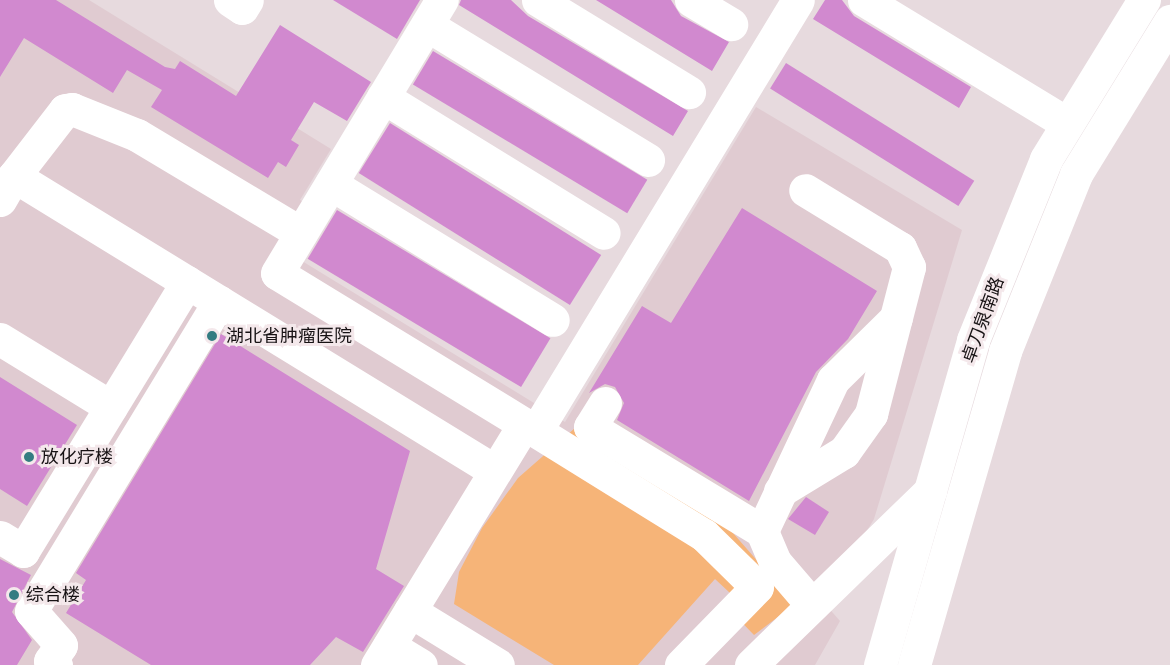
<!DOCTYPE html>
<html>
<head>
<meta charset="utf-8">
<style>
	body { margin:0 }
	#map { position:relative; width:1170px; height:665px; overflow:hidden; background:#e7dade; font-family:Cabin,"Noto Sans SC",sans-serif }
	div>[style] { position:absolute }
	.built>* { inset:0; background:#e0cbd1 }
	.green>* { inset:0; background:#f6b478 }
	.building>* { inset:0; background:#d189cf; transform-origin:0 0 }
	.minor>* { height:33px; margin:-16.5px; padding:0 16.5px; transform-origin:16.5px; border-radius:16.5px; background:#fff }
	.dots>* { width:16px; height:16px; translate:-50% -50%; box-sizing:border-box; border:3px solid #f4e8eb; border-radius:50% }
	span { translate:-50% -50%; white-space:nowrap; text-align:center; line-height:1.15; -webkit-text-stroke:6px #f4e8eb; paint-order:stroke }
	.street-label { font-size:18px; color:#171214 }
	.poi-label { font-size:18px; color:#171214 }
	.left { translate:0 -50%; text-align:left }
</style>
</head>
<body>
<div id="map">
	<div class="built">
		<i style="clip-path:polygon(0 0,89px 0,331px 149px,300px 200px,328px 217px,302px 261px,565px 422px,756px 107px,962px 230px,874px 519px,862px 539px,812px 589px,840px 621px,815px 665px,0 665px)"></i>
	</div>
	<div class="green">
		<i style="clip-path:polygon(575px 428px,719px 517px,795px 604px,754px 635px,722px 602px,730px 593px,715px 579px,638px 665px,554px 665px,454px 604px,459px 572px,482px 528px,518px 478px)"></i>
	</div>
	<div class="building">
		<i style="clip-path:polygon(0 0,56px 0,165px 67px,175px 69px,180px 61px,236px 96px,280px 25px,371px 82px,347px 121px,314px 102px,291px 140px,299px 145px,286px 167px,278px 162px,268px 178px,151px 107px,162px 90px,127px 70px,113px 93px,24px 38px,0 77px)"></i>
		<i style="clip-path:polygon(333px 0,420px 0,397px 39px)"></i>
		<i style="clip-path:polygon(461px 0,511px 0,528px 16px,688px 111px,673px 136px,459px 5px)"></i>
		<i style="clip-path:polygon(596px 0,671px 0,681px 16px,729px 42px,712px 71px)"></i>
		<i style="clip-path:polygon(825px 0,842px 0,854px 16px,971px 87px,959px 108px,813px 19px)"></i>
		<i style="left:433px;top:51px;width:250px;height:39px;rotate:31deg"></i>
		<i style="left:786px;top:63px;width:222px;height:30px;rotate:32deg"></i>
		<i style="left:390px;top:123px;width:249px;height:59px;rotate:32deg"></i>
		<i style="clip-path:polygon(742px 208px,877px 291px,848px 339px,816px 372px,749px 501px,617px 420px,624px 403px,615px 387px,605px 384px,589px 393px,642px 306px,671px 323px)"></i>
		<i style="left:337px;top:210px;width:249px;height:57px;rotate:31deg"></i>
		<i style="clip-path:polygon(221px 334px,410px 451px,376px 569px,404px 586px,363px 652px,336px 637px,310px 665px,151px 665px,66px 613px,86px 580px,76px 573px)"></i>
		<i style="clip-path:polygon(0 377px,77px 425px,27px 506px,0 489px)"></i>
		<i style="clip-path:polygon(806px 497px,829px 512px,815px 535px,788px 519px)"></i>
		<i style="clip-path:polygon(0 559px,31px 575px,12px 612px,32px 640px,17px 665px,0 665px)"></i>
	</div>
	<div class="minor">
		<i style="left:230px;top:0;width:14px;rotate:34deg"></i>
		<i style="left:242px;top:8px;width:9px;rotate:-58deg"></i>
		<i style="left:538px;top:0;width:177px;rotate:31.4deg"></i>
		<i style="left:691px;top:0;width:47px;rotate:31deg"></i>
		<i style="left:864px;top:0;width:237px;rotate:31.3deg"></i>
		<i style="left:427px;top:25px;width:259px;rotate:31.4deg"></i>
		<i style="left:383px;top:97px;width:259px;rotate:31.6deg"></i>
		<i style="left:14px;top:176px;width:83px;rotate:-52.3deg"></i>
		<i style="left:65px;top:110px;width:7px;rotate:-8deg"></i>
		<i style="left:72px;top:109px;width:70px;rotate:21.8deg"></i>
		<i style="left:137px;top:135px;width:191px;rotate:30.9deg"></i>
		<i style="left:331px;top:184px;width:260px;rotate:31.5deg"></i>
		<i style="left:0;top:200px;width:28px;rotate:-60deg"></i>
		<i style="left:14px;top:176px;width:564px;rotate:31.52deg"></i>
		<i style="left:0;top:339px;width:130px;rotate:31.5deg"></i>
		<i style="left:605px;top:403px;width:28px;rotate:122deg"></i>
		<i style="left:590px;top:427px;width:201px;rotate:31.2deg"></i>
		<i style="left:524px;top:424px;width:14px;rotate:30deg"></i>
		<i style="left:536px;top:431px;width:504px;rotate:-58.71deg"></i>
		<i style="left:536px;top:431px;width:198px;rotate:31.8deg"></i>
		<i style="left:704px;top:535px;width:74px;rotate:44.5deg"></i>
		<i style="left:757px;top:587px;width:109px;rotate:134.3deg"></i>
		<i style="left:780px;top:491px;width:75px;rotate:-31.4deg"></i>
		<i style="left:844px;top:452px;width:47px;rotate:-54.6deg"></i>
		<i style="left:871px;top:414px;width:152px;rotate:-75.5deg"></i>
		<i style="left:909px;top:267px;width:21px;rotate:-115deg"></i>
		<i style="left:900px;top:248px;width:111px;rotate:-148.6deg"></i>
		<i style="left:0;top:537px;width:27px;rotate:31deg"></i>
		<i style="left:23px;top:551px;width:315px;rotate:-58.6deg"></i>
		<i style="left:812px;top:605px;width:57px;rotate:-130.7deg"></i>
		<i style="left:775px;top:562px;width:34px;rotate:-113deg"></i>
		<i style="left:762px;top:531px;width:167px;rotate:-64.8deg"></i>
		<i style="left:833px;top:380px;width:88px;rotate:-44.5deg"></i>
		<i style="left:410px;top:611px;width:103px;rotate:31.5deg"></i>
		<i style="left:389px;top:646px;width:37px;rotate:31deg"></i>
		<i style="left:56px;top:665px;width:7px;rotate:-146deg"></i>
		<i style="left:50px;top:661px;width:19px;rotate:-55deg"></i>
		<i style="left:61px;top:645px;width:45px;rotate:-131.4deg"></i>
		<i style="left:31px;top:611px;width:362px;rotate:-58.7deg"></i>
		<i style="left:377px;top:665px;width:282px;rotate:-58.6deg"></i>
		<i style="left:524px;top:424px;width:289px;rotate:-148.6deg"></i>
		<i style="left:277px;top:273px;width:319px;rotate:-58.9deg"></i>
		<i style="left:751px;top:665px;width:250px;rotate:-44.2deg"></i>
		<i style="left:880px;top:665px;width:338px;rotate:-74deg"></i>
		<i style="left:973px;top:340px;width:195px;rotate:-68deg"></i>
		<i style="left:1046px;top:159px;width:187px;rotate:-58.4deg"></i>
		<i style="left:914px;top:665px;width:327px;rotate:-73.8deg"></i>
		<i style="left:1005px;top:351px;width:191px;rotate:-68.1deg"></i>
		<i style="left:1076px;top:174px;width:180px;rotate:-58.4deg"></i>
	</div>
	<div class="dots">
		<i style="left:212px;top:336px;background:#337c81"></i>
		<i style="left:29px;top:457px;background:#337c81"></i>
		<i style="left:14px;top:595px;background:#337c81"></i>
	</div>
	<div class="street-label">
		<span style="left:983px;top:320px;rotate:-70deg">卓刀泉南路</span>
	</div>
	<div class="poi-label">
		<span class="left" style="left:226px;top:336px">湖北省肿瘤医院</span>
		<span class="left" style="left:41px;top:457px">放化疗楼</span>
		<span class="left" style="left:26px;top:595px">综合楼</span>
	</div>
</div>
</body>
</html>
